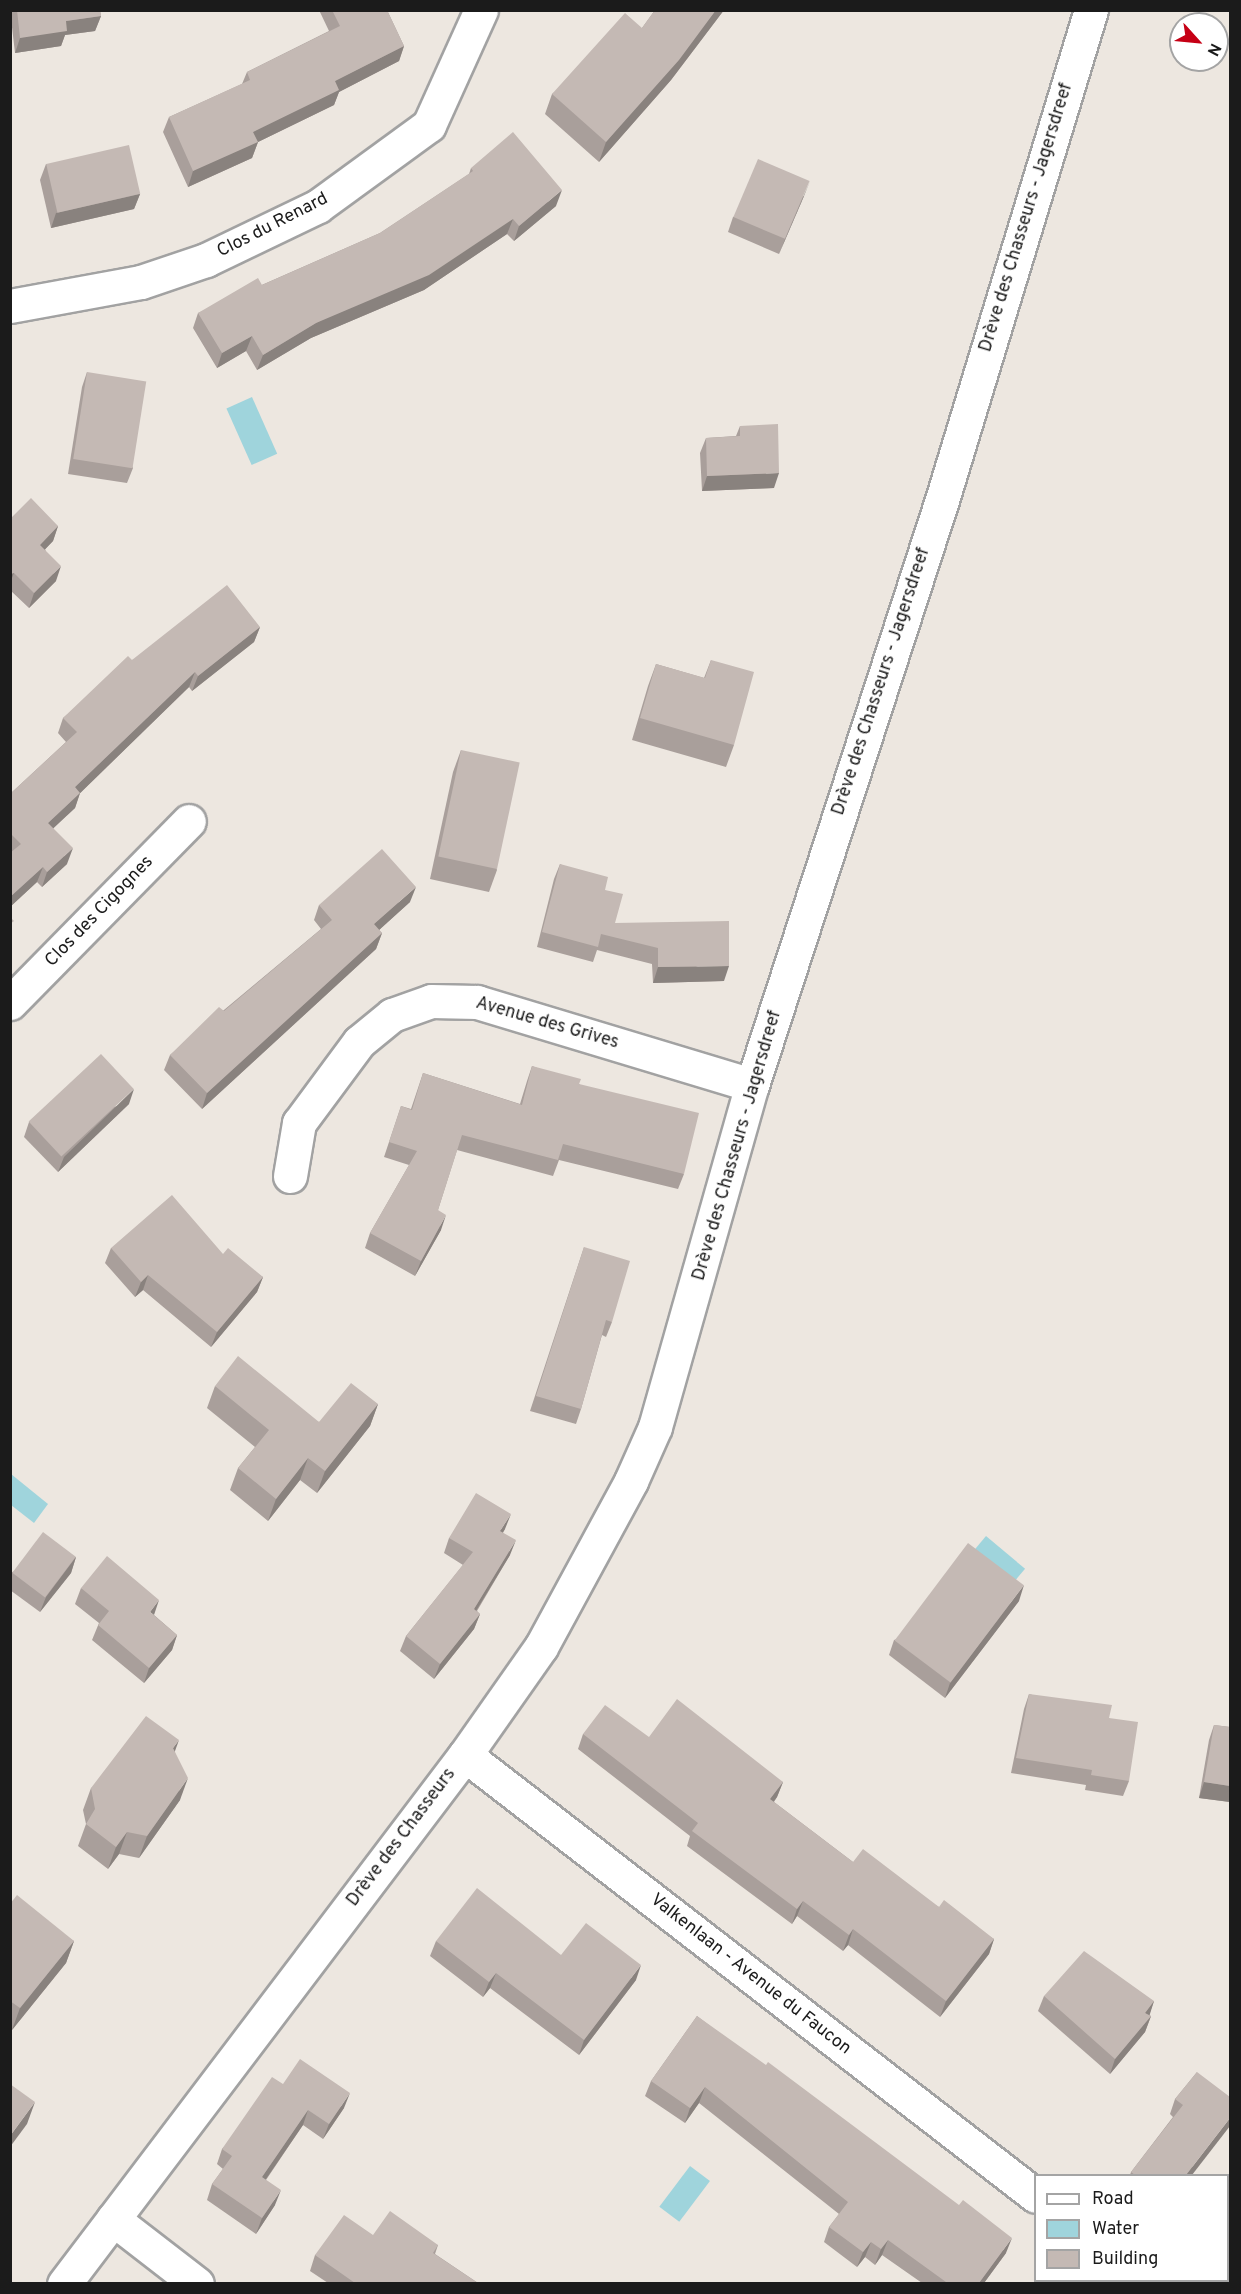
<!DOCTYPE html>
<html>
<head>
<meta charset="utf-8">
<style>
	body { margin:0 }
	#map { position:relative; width:1241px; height:2294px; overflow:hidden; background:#ede7e0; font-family:Overpass,sans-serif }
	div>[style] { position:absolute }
	.water>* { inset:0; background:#9fd4dc; transform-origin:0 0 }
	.roads { filter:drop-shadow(2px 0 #a2a2a2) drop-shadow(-2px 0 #a2a2a2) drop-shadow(0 2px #a2a2a2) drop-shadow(0 -2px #a2a2a2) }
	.minor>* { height:33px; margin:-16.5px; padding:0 16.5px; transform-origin:16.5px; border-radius:16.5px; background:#fff }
	.wall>* { inset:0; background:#a99f9b }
	.shaded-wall>* { inset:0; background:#89827e }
	.building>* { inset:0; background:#c4b9b4; transform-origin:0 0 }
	span { translate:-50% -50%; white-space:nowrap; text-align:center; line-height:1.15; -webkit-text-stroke:6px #fff; paint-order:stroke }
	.street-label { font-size:18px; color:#1b1b1b }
	.frame { position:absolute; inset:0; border:12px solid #1b1b1b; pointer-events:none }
	.legend { position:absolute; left:1034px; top:2174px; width:195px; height:108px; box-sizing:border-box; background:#fff; border:2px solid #a4a4a4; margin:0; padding:8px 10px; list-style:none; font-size:18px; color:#1b1b1b }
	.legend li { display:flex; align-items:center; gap:12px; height:30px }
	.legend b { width:30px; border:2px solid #a4a4a4 }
	.north { position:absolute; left:1169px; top:12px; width:60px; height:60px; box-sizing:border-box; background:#fff; border:2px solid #a4a4a4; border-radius:50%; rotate:117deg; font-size:16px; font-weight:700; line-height:24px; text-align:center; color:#1b1b1b }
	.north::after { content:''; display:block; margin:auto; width:21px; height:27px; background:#c60015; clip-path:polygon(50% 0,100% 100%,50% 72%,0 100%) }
</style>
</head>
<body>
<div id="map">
	<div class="water">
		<i style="left:252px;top:397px;width:62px;height:28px;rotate:66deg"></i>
		<i style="clip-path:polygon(11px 1474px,48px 1504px,34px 1523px,11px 1505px)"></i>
		<i style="left:986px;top:1536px;width:51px;height:25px;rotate:40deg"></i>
		<i style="left:690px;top:2166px;width:25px;height:51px;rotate:37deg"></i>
	</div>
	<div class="roads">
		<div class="minor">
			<i style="left:10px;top:306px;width:133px;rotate:-10.4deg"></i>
			<i style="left:141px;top:282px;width:69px;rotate:-18.7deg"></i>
			<i style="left:206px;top:260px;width:124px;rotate:-25.7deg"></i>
			<i style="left:318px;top:206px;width:137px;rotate:-36.1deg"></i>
			<i style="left:429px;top:125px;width:126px;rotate:-65.7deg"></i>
			<i style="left:10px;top:1003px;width:255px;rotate:-45.5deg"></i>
			<i style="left:290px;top:1176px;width:54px;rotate:-80.4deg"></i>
			<i style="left:299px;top:1123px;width:101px;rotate:-53.5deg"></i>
			<i style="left:359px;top:1042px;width:43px;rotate:-39.3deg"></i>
			<i style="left:392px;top:1015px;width:41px;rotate:-19.7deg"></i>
			<i style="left:431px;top:1001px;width:46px;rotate:1.2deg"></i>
			<i style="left:477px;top:1002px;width:287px;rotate:16.8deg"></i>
			<i style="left:465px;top:1755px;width:721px;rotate:37.68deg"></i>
			<i style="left:113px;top:2219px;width:106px;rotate:37.7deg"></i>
			<i style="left:1146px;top:2280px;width:6px;rotate:45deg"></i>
			<i style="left:64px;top:2284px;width:664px;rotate:-52.84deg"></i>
			<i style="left:465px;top:1755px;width:132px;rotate:-54.9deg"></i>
			<i style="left:541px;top:1647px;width:189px;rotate:-61.5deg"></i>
			<i style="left:631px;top:1481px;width:59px;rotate:-66deg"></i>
			<i style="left:655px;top:1427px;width:355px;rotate:-74.2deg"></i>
			<i style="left:752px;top:1085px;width:615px;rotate:-72.01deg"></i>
			<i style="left:942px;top:500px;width:512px;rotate:-73.09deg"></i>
		</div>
	</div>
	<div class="wall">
		<i style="clip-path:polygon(10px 10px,100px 10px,101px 16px,95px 31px,65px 35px,61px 46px,15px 53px)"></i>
		<i style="clip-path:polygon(319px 10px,387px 10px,404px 46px,399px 61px,339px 92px,334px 105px,258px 142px,252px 158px,188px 187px,163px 132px,169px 117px,242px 84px,247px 72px,329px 31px)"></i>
		<i style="clip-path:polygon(655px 10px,724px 10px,671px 80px,599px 162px,545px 114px,552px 94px,642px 28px)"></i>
		<i style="clip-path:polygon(46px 164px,140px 194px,134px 209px,51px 228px,40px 180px)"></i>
		<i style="clip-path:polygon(471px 168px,556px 206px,514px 241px,507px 234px,424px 290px,311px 338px,257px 370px,246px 351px,217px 368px,193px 328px,198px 313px,380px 233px,469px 174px)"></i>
		<i style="clip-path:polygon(804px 196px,779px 254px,728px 232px,733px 217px)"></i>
		<i style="clip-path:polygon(87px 372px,133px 468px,127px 483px,68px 474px,82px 387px)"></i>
		<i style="clip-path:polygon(740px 426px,774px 488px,702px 491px,700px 453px,706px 438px,736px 436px)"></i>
		<i style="clip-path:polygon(10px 519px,58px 526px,53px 541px,45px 549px,56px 581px,29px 608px,10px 590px)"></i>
		<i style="clip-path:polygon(260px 627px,254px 642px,192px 691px,189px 687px,80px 793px,75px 808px,53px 828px,67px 864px,42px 887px,37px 882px,10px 907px,10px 794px,66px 742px,58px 733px,63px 718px,132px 660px)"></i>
		<i style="clip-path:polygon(711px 660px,734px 745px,726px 767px,632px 740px,648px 686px,656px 664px,704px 678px)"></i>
		<i style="clip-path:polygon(461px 750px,497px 870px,489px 892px,430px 879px,453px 772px)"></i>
		<i style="clip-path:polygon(560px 864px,605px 890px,615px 923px,724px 981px,653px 983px,652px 964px,597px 950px,593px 962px,537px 947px,554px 879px)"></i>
		<i style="clip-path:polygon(410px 902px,379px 930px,382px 933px,376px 949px,202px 1109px,164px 1070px,170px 1055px,321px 929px,314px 920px,319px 905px)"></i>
		<i style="clip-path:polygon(532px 1066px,579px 1084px,684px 1174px,678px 1189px,559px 1160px,553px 1176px,457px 1150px,438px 1210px,441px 1230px,415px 1276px,365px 1248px,370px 1233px,409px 1165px,384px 1157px,401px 1106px,411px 1109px,423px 1073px,520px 1104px,527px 1081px)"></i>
		<i style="clip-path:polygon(129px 1104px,58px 1172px,24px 1137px,29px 1122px)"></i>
		<i style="clip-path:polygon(584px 1247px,612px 1322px,606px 1337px,602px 1335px,581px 1409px,576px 1424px,530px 1411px)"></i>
		<i style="clip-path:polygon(111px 1248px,223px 1254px,263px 1277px,257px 1292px,211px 1347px,143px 1290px,135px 1297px,105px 1263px)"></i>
		<i style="clip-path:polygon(215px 1386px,319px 1422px,378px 1404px,370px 1426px,317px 1493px,300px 1480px,268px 1521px,230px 1490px,238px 1468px,255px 1447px,207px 1408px)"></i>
		<i style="clip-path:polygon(505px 1529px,503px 1532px,510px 1555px,477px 1611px,480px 1614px,474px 1629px,434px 1679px,400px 1651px,406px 1636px,463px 1565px,444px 1553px,449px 1538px)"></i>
		<i style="clip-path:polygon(76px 1557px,71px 1573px,40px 1612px,10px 1590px,10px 1577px,12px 1572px)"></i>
		<i style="clip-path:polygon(81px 1588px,154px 1615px,177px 1635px,172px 1650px,144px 1683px,92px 1640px,99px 1623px,75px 1604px)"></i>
		<i style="clip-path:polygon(1019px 1601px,945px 1698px,889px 1655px,894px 1640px)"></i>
		<i style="clip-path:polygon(1029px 1694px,1109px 1718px,1129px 1781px,1123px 1796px,1085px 1790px,1086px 1785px,1011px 1773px,1024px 1709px)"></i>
		<i style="clip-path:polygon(1214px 1725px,1230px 1727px,1230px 1802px,1199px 1798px,1209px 1740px)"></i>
		<i style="clip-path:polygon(583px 1734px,649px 1737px,783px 1782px,777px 1797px,774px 1802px,853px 1862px,939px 1907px,994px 1939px,989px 1954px,940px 2017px,848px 1945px,843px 1951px,797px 1916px,792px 1924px,687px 1846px,690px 1836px,578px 1749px)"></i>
		<i style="clip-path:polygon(175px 1752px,180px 1800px,139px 1858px,119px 1854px,108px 1869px,78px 1846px,86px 1824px,83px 1810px,91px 1788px)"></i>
		<i style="clip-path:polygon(10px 1904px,74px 1941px,66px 1963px,12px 2030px,10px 2029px)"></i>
		<i style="clip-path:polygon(436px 1941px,561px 1955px,636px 1980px,579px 2055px,490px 1988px,483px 1997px,430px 1956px)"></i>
		<i style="clip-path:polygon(1044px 1996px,1154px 2001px,1149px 2015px,1151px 2016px,1145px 2032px,1110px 2074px,1038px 2011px)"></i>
		<i style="clip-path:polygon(697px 2016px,1006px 2253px,984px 2283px,922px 2283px,882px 2255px,875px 2265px,865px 2257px,857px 2267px,824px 2242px,829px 2227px,839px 2214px,699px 2103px,685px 2123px,645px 2096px,651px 2081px)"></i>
		<i style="clip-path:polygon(1197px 2072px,1192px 2175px,1130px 2175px,1131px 2172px,1173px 2117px,1170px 2114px,1175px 2099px)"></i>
		<i style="clip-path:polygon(283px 2084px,344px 2108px,323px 2139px,303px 2125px,266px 2180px,275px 2205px,256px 2234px,207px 2200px,212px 2184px,223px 2169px,217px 2164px,222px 2149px)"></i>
		<i style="clip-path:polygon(373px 2235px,438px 2245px,435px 2254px,478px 2283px,328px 2283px,310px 2271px,315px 2255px)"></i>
	</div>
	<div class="shaded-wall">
		<i style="clip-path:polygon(716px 10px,724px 10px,671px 80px,599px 162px,606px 142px)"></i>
		<i style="clip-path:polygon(101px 16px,95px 31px,65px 35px,61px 46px,15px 53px,20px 38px,66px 21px)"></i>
		<i style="clip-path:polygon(404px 46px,399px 61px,339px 92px,334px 105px,258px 142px,252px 158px,188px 187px,193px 171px,253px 132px,335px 81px)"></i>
		<i style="clip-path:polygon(810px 181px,804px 196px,779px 254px,785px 239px)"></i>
		<i style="clip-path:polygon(562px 190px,556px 206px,514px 241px,519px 226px)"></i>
		<i style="clip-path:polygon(140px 194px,134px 209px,51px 228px,56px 213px)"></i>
		<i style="clip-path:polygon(513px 219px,507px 234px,424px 290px,311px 338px,257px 370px,263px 355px,316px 323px)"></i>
		<i style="clip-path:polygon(252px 336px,246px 351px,217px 368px,222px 353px)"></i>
		<i style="clip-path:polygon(779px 473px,774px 488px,702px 491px,707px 476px)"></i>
		<i style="clip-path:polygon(58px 526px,53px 541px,35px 560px,40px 545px)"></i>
		<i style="clip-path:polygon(61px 566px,56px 581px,29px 608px,34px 593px)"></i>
		<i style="clip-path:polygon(14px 573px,10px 583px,10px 574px)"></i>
		<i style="clip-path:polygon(260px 627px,254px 642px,192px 691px,198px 676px)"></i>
		<i style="clip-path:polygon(195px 672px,189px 687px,70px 803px,75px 787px)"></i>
		<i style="clip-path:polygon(80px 793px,75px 808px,43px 838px,48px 823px)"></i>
		<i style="clip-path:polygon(73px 848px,67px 864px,42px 887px,47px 872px)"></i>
		<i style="clip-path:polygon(43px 867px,37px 882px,10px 907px,10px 897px)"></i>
		<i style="clip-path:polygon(416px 887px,410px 902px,368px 940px,374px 924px)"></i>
		<i style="clip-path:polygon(382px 933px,376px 949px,202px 1109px,207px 1093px)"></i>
		<i style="clip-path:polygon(729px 966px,724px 981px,653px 983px,658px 967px)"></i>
		<i style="clip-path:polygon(134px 1089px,129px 1104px,58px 1172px,64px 1157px)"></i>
		<i style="clip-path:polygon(446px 1215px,441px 1230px,415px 1276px,421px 1261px)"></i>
		<i style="clip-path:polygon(148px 1275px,143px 1290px,135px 1297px,141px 1282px)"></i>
		<i style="clip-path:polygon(263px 1277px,257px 1292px,211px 1347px,217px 1332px)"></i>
		<i style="clip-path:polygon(378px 1404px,370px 1426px,317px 1493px,325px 1471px)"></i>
		<i style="clip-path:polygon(308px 1458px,300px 1480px,268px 1521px,276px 1499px)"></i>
		<i style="clip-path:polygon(511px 1514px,505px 1529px,495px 1546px,500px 1531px)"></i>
		<i style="clip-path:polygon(516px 1540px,510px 1555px,468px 1624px,474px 1609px)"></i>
		<i style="clip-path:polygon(76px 1557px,71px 1573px,40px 1612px,46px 1597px)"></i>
		<i style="clip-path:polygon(1024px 1585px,1019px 1601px,945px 1698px,950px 1683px)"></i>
		<i style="clip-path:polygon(159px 1600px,154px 1615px,150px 1612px)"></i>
		<i style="clip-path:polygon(480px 1614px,474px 1629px,434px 1679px,440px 1664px)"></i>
		<i style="clip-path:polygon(177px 1635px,172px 1650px,144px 1683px,149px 1668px)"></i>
		<i style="clip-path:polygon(179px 1740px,171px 1762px,173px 1748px)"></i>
		<i style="clip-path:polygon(188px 1778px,180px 1800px,139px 1858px,147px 1836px)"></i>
		<i style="clip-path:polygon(783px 1782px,777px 1797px,764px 1814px,770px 1799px)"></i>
		<i style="clip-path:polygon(1204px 1782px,1230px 1786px,1230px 1802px,1199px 1798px)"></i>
		<i style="clip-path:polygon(127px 1832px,119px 1854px,108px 1869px,116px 1847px)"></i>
		<i style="clip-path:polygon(803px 1901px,797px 1916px,792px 1924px,797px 1909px)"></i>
		<i style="clip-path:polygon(853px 1929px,848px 1945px,843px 1951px,849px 1935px)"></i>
		<i style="clip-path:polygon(994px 1939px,989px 1954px,940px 2017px,946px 2001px)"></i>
		<i style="clip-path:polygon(74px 1941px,66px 1963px,12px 2030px,20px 2008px)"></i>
		<i style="clip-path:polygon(641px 1965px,636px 1980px,579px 2055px,584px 2040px)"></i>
		<i style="clip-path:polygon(496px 1973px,490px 1988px,483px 1997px,489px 1982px)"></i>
		<i style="clip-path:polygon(1154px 2001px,1149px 2017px,1145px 2013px)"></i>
		<i style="clip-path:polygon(1151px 2016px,1145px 2032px,1110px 2074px,1115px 2059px)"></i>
		<i style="clip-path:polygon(705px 2087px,699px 2103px,685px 2123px,690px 2108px)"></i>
		<i style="clip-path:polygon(350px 2093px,344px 2108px,323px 2139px,329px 2124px)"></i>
		<i style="clip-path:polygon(35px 2102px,27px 2124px,10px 2147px,10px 2136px)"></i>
		<i style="clip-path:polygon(308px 2110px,303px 2125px,257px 2192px,262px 2177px)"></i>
		<i style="clip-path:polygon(1230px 2118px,1230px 2126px,1192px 2175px,1186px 2175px)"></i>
		<i style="clip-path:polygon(281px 2190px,275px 2205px,256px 2234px,262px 2218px)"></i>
		<i style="clip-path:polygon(1012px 2238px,1006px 2253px,984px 2283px,979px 2283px)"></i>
		<i style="clip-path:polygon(888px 2240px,882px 2255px,875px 2265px,881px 2249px)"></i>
		<i style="clip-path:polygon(871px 2242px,865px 2257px,857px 2267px,863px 2252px)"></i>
	</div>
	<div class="building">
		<i style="clip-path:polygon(17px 10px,100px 10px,101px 16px,66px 21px,67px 31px,20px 38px)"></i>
		<i style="clip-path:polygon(332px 10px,387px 10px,404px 46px,335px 81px,339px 90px,253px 132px,258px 142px,193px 171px,169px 117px,250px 80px,247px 72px,340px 26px)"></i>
		<i style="clip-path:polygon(655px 10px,716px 10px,679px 60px,606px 142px,552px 94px,625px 13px,642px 28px)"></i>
		<i style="clip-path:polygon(513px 132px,562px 190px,519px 226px,513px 219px,429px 275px,316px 323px,263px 355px,252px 336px,222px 353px,198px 313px,258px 278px,262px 285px,380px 233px,473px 171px,471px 168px)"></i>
		<i style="left:129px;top:145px;width:50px;height:85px;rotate:77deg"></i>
		<i style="left:758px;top:159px;width:56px;height:63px;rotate:23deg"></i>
		<i style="left:87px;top:372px;width:60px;height:88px;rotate:9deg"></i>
		<i style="clip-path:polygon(778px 424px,779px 473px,707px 476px,706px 438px,740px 436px,740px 426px)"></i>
		<i style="clip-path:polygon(31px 498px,58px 526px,40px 545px,61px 566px,34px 593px,14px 573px,10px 574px,10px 519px)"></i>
		<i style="clip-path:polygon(227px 585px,260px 627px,198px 676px,195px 672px,75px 787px,80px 793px,48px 823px,73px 848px,47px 872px,43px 867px,10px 897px,10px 853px,21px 844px,10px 833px,10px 794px,77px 732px,63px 718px,128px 656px,132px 660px)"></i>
		<i style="clip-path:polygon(711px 660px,754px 672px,734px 745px,640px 718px,656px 664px,705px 678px)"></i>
		<i style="left:461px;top:750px;width:60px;height:109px;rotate:12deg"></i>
		<i style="clip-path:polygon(382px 849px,416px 887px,374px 924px,382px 933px,207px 1093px,170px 1055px,219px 1007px,224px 1011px,332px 920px,319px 905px)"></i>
		<i style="clip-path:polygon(560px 864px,608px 877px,605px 890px,623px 894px,615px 923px,729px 921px,729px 966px,658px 967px,658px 948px,601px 934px,598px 947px,542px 932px)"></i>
		<i style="clip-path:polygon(10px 917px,14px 921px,10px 924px)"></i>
		<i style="left:101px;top:1054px;width:48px;height:99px;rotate:47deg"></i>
		<i style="clip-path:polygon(532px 1066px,581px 1079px,579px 1084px,699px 1113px,684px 1174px,563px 1144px,558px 1160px,462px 1135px,438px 1210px,446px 1215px,421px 1261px,370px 1233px,417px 1151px,389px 1142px,401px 1106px,412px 1110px,423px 1073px,522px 1105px)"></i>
		<i style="clip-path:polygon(172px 1195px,223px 1254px,228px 1248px,263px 1277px,217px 1332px,148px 1275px,141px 1282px,111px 1248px)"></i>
		<i style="clip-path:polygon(584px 1247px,630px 1261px,612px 1322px,606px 1320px,581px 1409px,536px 1396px)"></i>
		<i style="clip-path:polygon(238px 1356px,319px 1422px,351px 1383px,378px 1404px,325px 1471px,308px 1458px,276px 1499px,238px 1468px,269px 1430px,215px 1386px)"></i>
		<i style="clip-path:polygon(476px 1493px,511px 1514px,500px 1531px,516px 1540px,474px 1609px,480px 1614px,440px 1664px,406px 1636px,473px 1552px,449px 1538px)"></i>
		<i style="left:43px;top:1532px;width:41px;height:51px;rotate:37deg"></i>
		<i style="left:968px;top:1543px;width:70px;height:122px;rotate:37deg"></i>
		<i style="clip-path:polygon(107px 1556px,159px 1600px,150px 1612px,177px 1635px,149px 1668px,98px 1625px,109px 1611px,81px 1588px)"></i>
		<i style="clip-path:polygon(1029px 1694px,1112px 1705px,1109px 1718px,1138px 1722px,1129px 1781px,1091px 1775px,1092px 1770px,1016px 1758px)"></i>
		<i style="clip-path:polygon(677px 1699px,783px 1782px,770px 1799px,853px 1862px,863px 1849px,939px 1907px,944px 1900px,994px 1939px,946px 2001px,853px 1929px,849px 1935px,803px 1901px,797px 1909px,692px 1831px,698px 1823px,583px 1734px,605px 1705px,649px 1737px)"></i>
		<i style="clip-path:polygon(146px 1716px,179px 1740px,173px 1748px,188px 1778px,147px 1836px,127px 1832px,116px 1847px,86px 1824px,95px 1809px,91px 1788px)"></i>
		<i style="clip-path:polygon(1214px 1725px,1230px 1727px,1230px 1786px,1204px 1782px)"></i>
		<i style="clip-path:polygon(477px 1888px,561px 1955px,586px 1923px,641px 1965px,584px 2040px,496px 1973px,489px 1982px,436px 1941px)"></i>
		<i style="clip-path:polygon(17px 1895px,74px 1941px,20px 2008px,10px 2001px,10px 1904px)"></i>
		<i style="clip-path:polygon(1084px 1951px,1154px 2001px,1145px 2013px,1151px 2016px,1115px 2059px,1044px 1996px)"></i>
		<i style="clip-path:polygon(697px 2016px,766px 2065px,768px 2062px,959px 2205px,963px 2200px,1012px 2238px,979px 2283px,945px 2283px,946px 2282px,888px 2240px,881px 2249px,871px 2242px,863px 2252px,829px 2227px,848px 2202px,705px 2087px,690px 2108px,651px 2081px)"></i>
		<i style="clip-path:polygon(300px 2059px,350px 2093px,329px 2124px,308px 2110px,262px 2177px,281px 2190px,262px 2218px,212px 2184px,232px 2156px,222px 2149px,272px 2077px,283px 2084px)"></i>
		<i style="clip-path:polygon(1197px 2072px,1230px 2097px,1230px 2118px,1186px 2175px,1135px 2175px,1131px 2172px,1183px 2105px,1175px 2099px)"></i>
		<i style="clip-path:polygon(10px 2084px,35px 2102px,10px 2136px)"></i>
		<i style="clip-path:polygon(390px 2211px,438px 2245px,433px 2253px,478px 2283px,355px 2283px,315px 2255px,344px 2215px,373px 2235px)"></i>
	</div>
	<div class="street-label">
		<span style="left:1027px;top:218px;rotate:-73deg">Drève des Chasseurs - Jagersdreef</span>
		<span style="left:273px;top:226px;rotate:-27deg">Clos du Renard</span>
		<span style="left:882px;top:682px;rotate:-72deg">Drève des Chasseurs - Jagersdreef</span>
		<span style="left:100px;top:912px;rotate:-46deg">Clos des Cigognes</span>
		<span style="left:547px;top:1024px;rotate:16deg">Avenue des Grives</span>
		<span style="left:738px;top:1146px;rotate:-74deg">Drève des Chasseurs - Jagersdreef</span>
		<span style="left:402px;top:1838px;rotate:-53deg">Drève des Chasseurs</span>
		<span style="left:750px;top:1975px;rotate:38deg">Valkenlaan - Avenue du Faucon</span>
	</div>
	<div class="frame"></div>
	<ul class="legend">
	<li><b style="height:8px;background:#fff"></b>Road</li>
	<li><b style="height:16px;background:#9fd4dc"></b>Water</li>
	<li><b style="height:16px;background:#c4b9b4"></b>Building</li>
	</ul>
	<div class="north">N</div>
</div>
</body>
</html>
